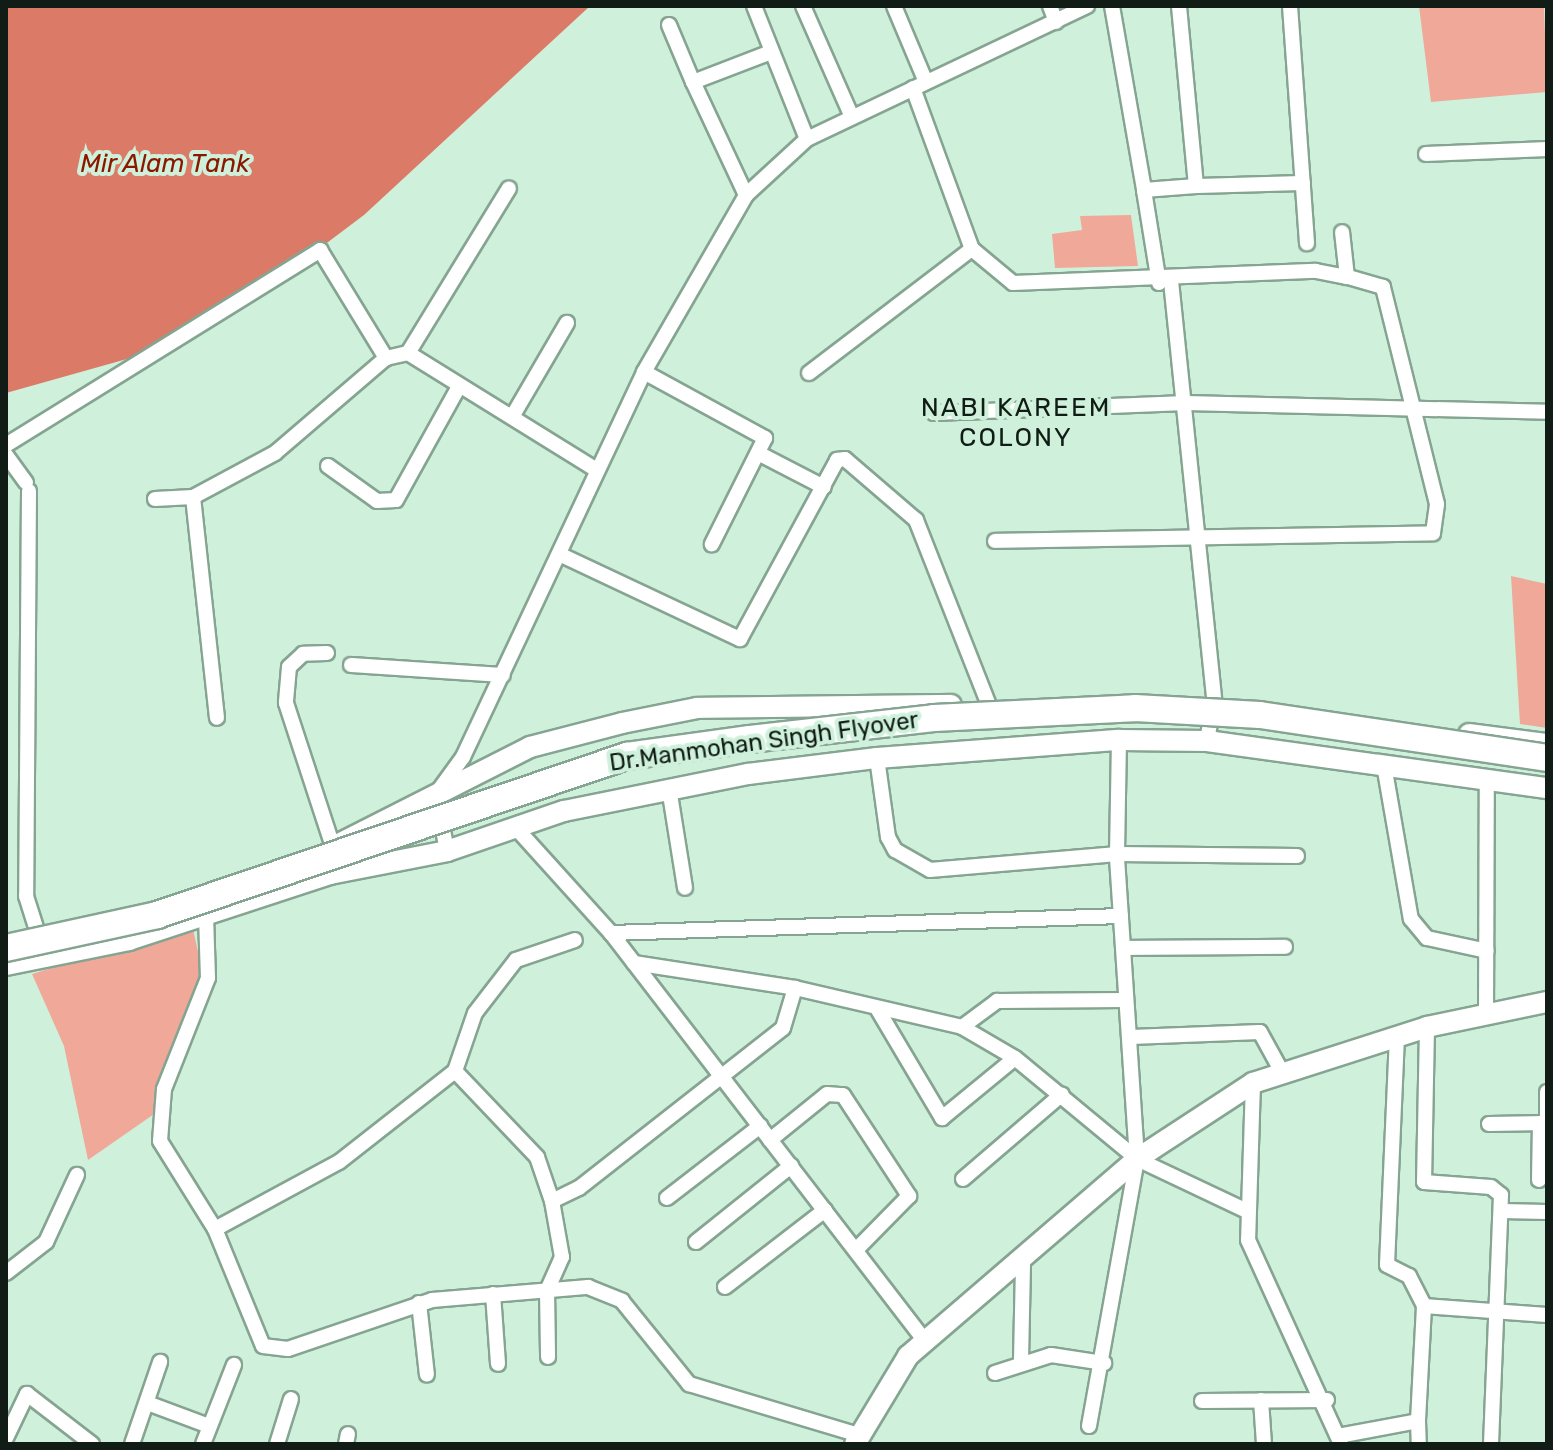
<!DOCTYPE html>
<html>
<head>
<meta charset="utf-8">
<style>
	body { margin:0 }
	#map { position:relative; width:1553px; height:1450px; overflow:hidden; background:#cff1dc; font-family:Rubik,sans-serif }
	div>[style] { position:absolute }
	.green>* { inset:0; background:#f0a898 }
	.water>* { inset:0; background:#db7b67 }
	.roads { filter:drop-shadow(2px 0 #85a491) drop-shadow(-2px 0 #85a491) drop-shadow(0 2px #85a491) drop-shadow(0 -2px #85a491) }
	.street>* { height:14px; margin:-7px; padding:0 7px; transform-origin:7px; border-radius:7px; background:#fff }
	.secondary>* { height:20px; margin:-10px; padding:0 10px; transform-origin:10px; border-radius:10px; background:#fff }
	.bridges { filter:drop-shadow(2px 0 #85a491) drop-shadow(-2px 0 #85a491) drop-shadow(0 2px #85a491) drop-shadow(0 -2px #85a491) }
	.highway-bridge>* { height:26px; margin:-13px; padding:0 13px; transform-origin:13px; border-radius:13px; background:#fff }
	span { translate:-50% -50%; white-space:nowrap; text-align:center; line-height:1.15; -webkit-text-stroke:8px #cff1dc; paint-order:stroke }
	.street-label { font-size:24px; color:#101c15 }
	.water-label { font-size:26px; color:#8b1700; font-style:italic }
	.neighbourhood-label { font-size:26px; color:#101c15; letter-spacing:2px }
	.frame { position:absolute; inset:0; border:8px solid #101c15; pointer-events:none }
</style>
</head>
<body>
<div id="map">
	<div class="green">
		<i style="clip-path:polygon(1419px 6px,1544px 6px,1547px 92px,1431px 102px)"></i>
		<i style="clip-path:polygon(1131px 215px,1138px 266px,1055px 268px,1052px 234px,1082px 230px,1080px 216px)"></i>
		<i style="clip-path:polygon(1511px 576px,1547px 584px,1547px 728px,1520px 724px)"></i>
		<i style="clip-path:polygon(192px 925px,203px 973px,161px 1072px,157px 1112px,88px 1160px,64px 1046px,32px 974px)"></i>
	</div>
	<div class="water">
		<i style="clip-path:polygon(6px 6px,590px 6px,364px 215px,271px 285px,134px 357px,6px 393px)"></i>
	</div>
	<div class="roads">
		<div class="street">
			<i style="left:754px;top:6px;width:143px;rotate:68.3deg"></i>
			<i style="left:803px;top:6px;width:121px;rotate:66.2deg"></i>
			<i style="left:894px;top:6px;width:82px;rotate:67.2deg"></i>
			<i style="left:1050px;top:6px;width:17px;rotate:69deg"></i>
			<i style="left:1112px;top:6px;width:187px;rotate:80.1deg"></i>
			<i style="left:1290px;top:6px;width:238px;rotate:85.9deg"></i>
			<i style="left:669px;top:25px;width:62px;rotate:67.2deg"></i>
			<i style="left:913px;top:88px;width:171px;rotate:69.9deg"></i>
			<i style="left:972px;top:249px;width:53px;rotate:39.7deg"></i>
			<i style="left:1013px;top:283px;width:303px;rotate:-2.3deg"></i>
			<i style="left:1316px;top:271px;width:32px;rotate:11deg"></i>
			<i style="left:1347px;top:277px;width:45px;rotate:-96.3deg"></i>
			<i style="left:1426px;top:154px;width:121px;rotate:-2.4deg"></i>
			<i style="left:1196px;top:186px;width:107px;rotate:-1.6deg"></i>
			<i style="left:746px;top:195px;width:125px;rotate:-115.1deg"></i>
			<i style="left:693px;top:82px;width:84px;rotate:-21deg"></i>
			<i style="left:1171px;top:281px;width:421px;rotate:84.1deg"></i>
			<i style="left:1214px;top:700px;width:42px;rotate:99.7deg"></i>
			<i style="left:1159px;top:283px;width:94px;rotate:-99.2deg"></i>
			<i style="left:1144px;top:190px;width:52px;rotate:-4.4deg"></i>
			<i style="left:1196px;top:186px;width:181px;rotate:-95.4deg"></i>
			<i style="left:408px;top:353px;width:222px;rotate:31.8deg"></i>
			<i style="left:644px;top:372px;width:138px;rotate:28.6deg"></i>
			<i style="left:765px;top:438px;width:119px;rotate:116.6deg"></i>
			<i style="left:809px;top:373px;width:205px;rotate:-37.3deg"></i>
			<i style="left:934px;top:413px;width:252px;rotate:-2.3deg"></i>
			<i style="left:1186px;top:403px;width:361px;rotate:1.4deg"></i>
			<i style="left:512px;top:417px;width:109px;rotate:-59.7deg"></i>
			<i style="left:6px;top:445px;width:370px;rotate:-31.8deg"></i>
			<i style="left:320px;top:250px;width:127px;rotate:58.6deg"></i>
			<i style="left:758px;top:453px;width:74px;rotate:27.3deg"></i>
			<i style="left:6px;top:455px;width:34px;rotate:54deg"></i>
			<i style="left:328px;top:466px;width:60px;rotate:35.5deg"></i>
			<i style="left:377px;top:501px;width:19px;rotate:-3deg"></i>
			<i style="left:396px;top:500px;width:128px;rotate:-61deg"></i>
			<i style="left:29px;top:491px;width:405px;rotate:90.4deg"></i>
			<i style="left:26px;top:896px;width:43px;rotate:72.4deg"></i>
			<i style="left:193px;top:497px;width:222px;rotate:83.8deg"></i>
			<i style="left:155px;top:499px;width:38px;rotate:-3deg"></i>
			<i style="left:193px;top:497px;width:93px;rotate:-28.2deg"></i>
			<i style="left:275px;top:453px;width:146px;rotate:-40.6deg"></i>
			<i style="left:386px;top:358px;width:23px;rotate:-13deg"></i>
			<i style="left:408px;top:353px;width:193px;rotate:-58.5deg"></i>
			<i style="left:995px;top:541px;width:438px;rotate:-1deg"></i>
			<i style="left:1433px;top:533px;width:29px;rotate:-82deg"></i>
			<i style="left:1437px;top:504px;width:224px;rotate:-104deg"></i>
			<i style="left:1383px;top:287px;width:37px;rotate:-164deg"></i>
			<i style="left:559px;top:554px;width:200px;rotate:25.2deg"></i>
			<i style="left:740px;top:639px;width:204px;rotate:-61.5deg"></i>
			<i style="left:837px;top:460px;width:8px;rotate:-7deg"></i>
			<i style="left:845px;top:459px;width:94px;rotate:40.7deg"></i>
			<i style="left:916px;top:520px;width:197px;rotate:68.5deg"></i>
			<i style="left:327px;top:653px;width:24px;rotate:178deg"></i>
			<i style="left:303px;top:654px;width:19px;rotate:137deg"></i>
			<i style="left:289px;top:667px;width:36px;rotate:95deg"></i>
			<i style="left:286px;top:703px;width:151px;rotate:71.9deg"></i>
			<i style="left:351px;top:665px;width:152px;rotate:3.8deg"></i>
			<i style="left:877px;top:758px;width:80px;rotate:82.1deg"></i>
			<i style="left:888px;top:837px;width:15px;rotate:62deg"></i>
			<i style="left:895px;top:850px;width:40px;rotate:29.7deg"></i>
			<i style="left:930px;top:870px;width:188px;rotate:-4.9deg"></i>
			<i style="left:1117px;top:854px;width:180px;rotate:0.6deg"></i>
			<i style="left:1384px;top:765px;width:156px;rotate:80.1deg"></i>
			<i style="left:1411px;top:919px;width:25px;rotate:50deg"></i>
			<i style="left:1427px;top:938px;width:61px;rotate:12.2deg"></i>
			<i style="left:669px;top:788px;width:101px;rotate:80.9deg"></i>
			<i style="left:516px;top:828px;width:142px;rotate:47.9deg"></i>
			<i style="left:611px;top:933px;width:515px;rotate:52.42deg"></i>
			<i style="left:447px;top:851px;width:58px;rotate:-100.9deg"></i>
			<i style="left:436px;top:794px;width:46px;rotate:-53.9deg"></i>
			<i style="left:463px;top:757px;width:425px;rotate:-64.8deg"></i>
			<i style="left:644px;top:372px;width:204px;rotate:-60deg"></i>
			<i style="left:746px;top:195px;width:83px;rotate:-42.6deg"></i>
			<i style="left:807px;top:139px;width:310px;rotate:-25.4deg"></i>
			<i style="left:206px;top:915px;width:63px;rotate:88.2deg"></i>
			<i style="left:208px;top:978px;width:119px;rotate:111.6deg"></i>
			<i style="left:164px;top:1089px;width:52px;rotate:94.4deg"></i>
			<i style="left:160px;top:1141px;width:104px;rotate:58deg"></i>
			<i style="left:215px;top:1229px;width:141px;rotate:-28.4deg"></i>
			<i style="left:339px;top:1162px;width:147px;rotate:-38.1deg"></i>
			<i style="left:455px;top:1071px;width:61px;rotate:-71deg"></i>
			<i style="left:475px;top:1013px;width:67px;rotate:-52.3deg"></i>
			<i style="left:516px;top:960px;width:62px;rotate:-18.7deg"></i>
			<i style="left:611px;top:933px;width:510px;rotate:-1.91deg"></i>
			<i style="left:1124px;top:948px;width:161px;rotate:-0.4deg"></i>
			<i style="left:634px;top:963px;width:163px;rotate:8.8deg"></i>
			<i style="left:795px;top:988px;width:171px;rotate:13.1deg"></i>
			<i style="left:962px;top:1027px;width:61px;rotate:30.3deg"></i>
			<i style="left:1015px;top:1058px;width:158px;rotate:39.6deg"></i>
			<i style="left:1137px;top:1159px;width:119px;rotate:25.3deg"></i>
			<i style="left:878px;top:1010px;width:126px;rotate:59.3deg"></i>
			<i style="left:942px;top:1118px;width:94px;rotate:-39.4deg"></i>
			<i style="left:1486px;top:1014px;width:232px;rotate:-89.8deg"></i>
			<i style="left:962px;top:1027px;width:44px;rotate:-36.6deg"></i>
			<i style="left:997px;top:1001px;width:128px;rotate:-0.4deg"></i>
			<i style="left:1427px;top:1027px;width:155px;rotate:91.1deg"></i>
			<i style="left:1424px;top:1182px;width:67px;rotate:4.3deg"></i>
			<i style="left:1491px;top:1187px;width:13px;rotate:39deg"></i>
			<i style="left:1501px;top:1195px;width:249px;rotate:92.3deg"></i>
			<i style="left:1397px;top:1036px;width:229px;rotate:92.5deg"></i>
			<i style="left:1387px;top:1265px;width:25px;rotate:27deg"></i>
			<i style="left:1409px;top:1276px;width:34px;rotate:63deg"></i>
			<i style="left:1131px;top:1037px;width:129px;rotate:-2.2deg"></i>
			<i style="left:1260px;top:1032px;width:46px;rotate:61.2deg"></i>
			<i style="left:455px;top:1071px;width:119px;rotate:46.4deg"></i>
			<i style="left:537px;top:1157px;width:46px;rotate:71.2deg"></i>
			<i style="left:552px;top:1201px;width:57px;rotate:79.9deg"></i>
			<i style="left:562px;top:1257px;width:36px;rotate:114deg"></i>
			<i style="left:547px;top:1290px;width:67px;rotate:89.1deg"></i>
			<i style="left:1253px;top:1083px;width:157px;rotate:91.8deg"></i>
			<i style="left:1248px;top:1240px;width:224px;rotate:65.5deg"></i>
			<i style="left:1547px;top:1092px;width:31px;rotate:90deg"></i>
			<i style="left:1489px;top:1124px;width:57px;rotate:-1deg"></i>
			<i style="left:770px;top:1140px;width:73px;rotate:-38.9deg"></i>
			<i style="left:827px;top:1094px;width:16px;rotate:4deg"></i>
			<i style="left:843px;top:1095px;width:121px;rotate:56.8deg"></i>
			<i style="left:909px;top:1196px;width:74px;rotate:134.5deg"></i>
			<i style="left:963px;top:1179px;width:130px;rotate:-40.6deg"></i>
			<i style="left:1539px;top:1180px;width:57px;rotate:-89deg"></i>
			<i style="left:667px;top:1198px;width:118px;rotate:-37.7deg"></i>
			<i style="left:552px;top:1201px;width:30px;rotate:-26deg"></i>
			<i style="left:579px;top:1188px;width:259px;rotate:-38.1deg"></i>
			<i style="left:783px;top:1028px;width:42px;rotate:-73.3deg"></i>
			<i style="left:1502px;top:1211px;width:45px;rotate:1.3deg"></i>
			<i style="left:215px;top:1229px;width:126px;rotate:67.7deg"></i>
			<i style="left:263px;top:1346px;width:25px;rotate:7deg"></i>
			<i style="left:288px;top:1349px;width:152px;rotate:-18.8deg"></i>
			<i style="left:432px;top:1300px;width:157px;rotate:-4.8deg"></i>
			<i style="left:588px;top:1287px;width:37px;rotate:22deg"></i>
			<i style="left:622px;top:1301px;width:107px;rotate:51.1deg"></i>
			<i style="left:689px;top:1384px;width:177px;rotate:16.7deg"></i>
			<i style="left:696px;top:1242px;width:122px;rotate:-38.7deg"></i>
			<i style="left:6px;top:1273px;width:51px;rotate:-37.8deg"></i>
			<i style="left:46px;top:1242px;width:74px;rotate:-65.2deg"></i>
			<i style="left:725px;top:1287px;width:126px;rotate:-37.6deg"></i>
			<i style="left:493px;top:1294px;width:70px;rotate:85.9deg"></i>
			<i style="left:419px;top:1303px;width:72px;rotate:83.7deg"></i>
			<i style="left:1021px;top:1360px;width:99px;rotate:-88.8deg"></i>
			<i style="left:995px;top:1373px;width:59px;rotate:-17.8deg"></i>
			<i style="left:1051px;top:1355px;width:54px;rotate:8.6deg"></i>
			<i style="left:1261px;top:1400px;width:44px;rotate:86.1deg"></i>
			<i style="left:1202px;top:1401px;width:125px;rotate:-0.5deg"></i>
			<i style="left:150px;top:1404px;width:63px;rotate:20.4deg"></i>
			<i style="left:1418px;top:1421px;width:23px;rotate:88deg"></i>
			<i style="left:1089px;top:1426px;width:271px;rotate:-79.8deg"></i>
			<i style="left:1137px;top:1159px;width:306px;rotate:-93.8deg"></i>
			<i style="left:1117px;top:854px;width:114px;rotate:-89deg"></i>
			<i style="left:1338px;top:1436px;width:81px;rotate:-10.6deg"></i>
			<i style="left:1418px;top:1421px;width:115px;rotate:-87deg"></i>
			<i style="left:1424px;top:1306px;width:123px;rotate:4.2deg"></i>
			<i style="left:6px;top:1438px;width:49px;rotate:-64.5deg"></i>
			<i style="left:27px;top:1394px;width:82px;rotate:37.6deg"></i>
			<i style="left:132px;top:1444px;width:87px;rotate:-71.1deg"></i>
			<i style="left:203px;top:1444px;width:85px;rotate:-68.6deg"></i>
			<i style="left:277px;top:1444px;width:47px;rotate:-72.7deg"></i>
			<i style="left:346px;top:1444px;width:10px;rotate:-79deg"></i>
		</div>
		<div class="secondary">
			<i style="left:1469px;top:734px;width:79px;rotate:7.3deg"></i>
			<i style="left:339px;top:844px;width:214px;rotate:-26.9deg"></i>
			<i style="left:530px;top:747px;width:95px;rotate:-14.6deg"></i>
			<i style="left:622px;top:723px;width:76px;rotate:-11.3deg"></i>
			<i style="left:697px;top:708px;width:254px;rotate:-0.7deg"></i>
			<i style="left:6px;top:965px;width:126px;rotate:-11.5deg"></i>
			<i style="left:129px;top:940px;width:212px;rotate:-18.2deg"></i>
			<i style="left:330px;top:874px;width:119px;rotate:-11.1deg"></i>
			<i style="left:447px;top:851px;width:124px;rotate:-18.9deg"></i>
			<i style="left:564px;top:811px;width:188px;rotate:-11.4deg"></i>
			<i style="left:748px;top:774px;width:130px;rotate:-7.1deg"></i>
			<i style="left:877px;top:758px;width:243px;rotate:-4.3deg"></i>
			<i style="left:1119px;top:740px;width:88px;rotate:0.7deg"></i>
			<i style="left:1207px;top:741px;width:343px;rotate:7.9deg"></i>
			<i style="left:855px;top:1444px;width:103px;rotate:-58.9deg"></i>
			<i style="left:908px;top:1356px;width:302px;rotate:-40.7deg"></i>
			<i style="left:1137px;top:1159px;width:139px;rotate:-33.2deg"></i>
			<i style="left:1253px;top:1083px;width:183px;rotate:-17.8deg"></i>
			<i style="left:1427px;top:1027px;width:123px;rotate:-11.8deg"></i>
		</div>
	</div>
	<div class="bridges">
		<div class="highway-bridge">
			<i style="left:6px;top:948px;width:155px;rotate:-12.3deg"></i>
			<i style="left:157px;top:915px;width:496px;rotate:-18.7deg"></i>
			<i style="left:627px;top:756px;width:124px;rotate:-7.9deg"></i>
			<i style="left:750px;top:739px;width:185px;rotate:-6.5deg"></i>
			<i style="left:934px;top:718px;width:201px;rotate:-2.8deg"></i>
			<i style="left:1135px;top:708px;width:125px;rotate:3.2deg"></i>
			<i style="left:1260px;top:715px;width:290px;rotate:8.5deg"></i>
		</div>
	</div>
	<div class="street-label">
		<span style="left:764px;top:742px;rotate:-8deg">Dr.Manmohan Singh Flyover</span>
	</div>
	<div class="water-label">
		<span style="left:165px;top:164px">Mir Alam Tank</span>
	</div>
	<div class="neighbourhood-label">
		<span style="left:1016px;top:423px">NABI KAREEM<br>COLONY</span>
	</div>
	<div class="frame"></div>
</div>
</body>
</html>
